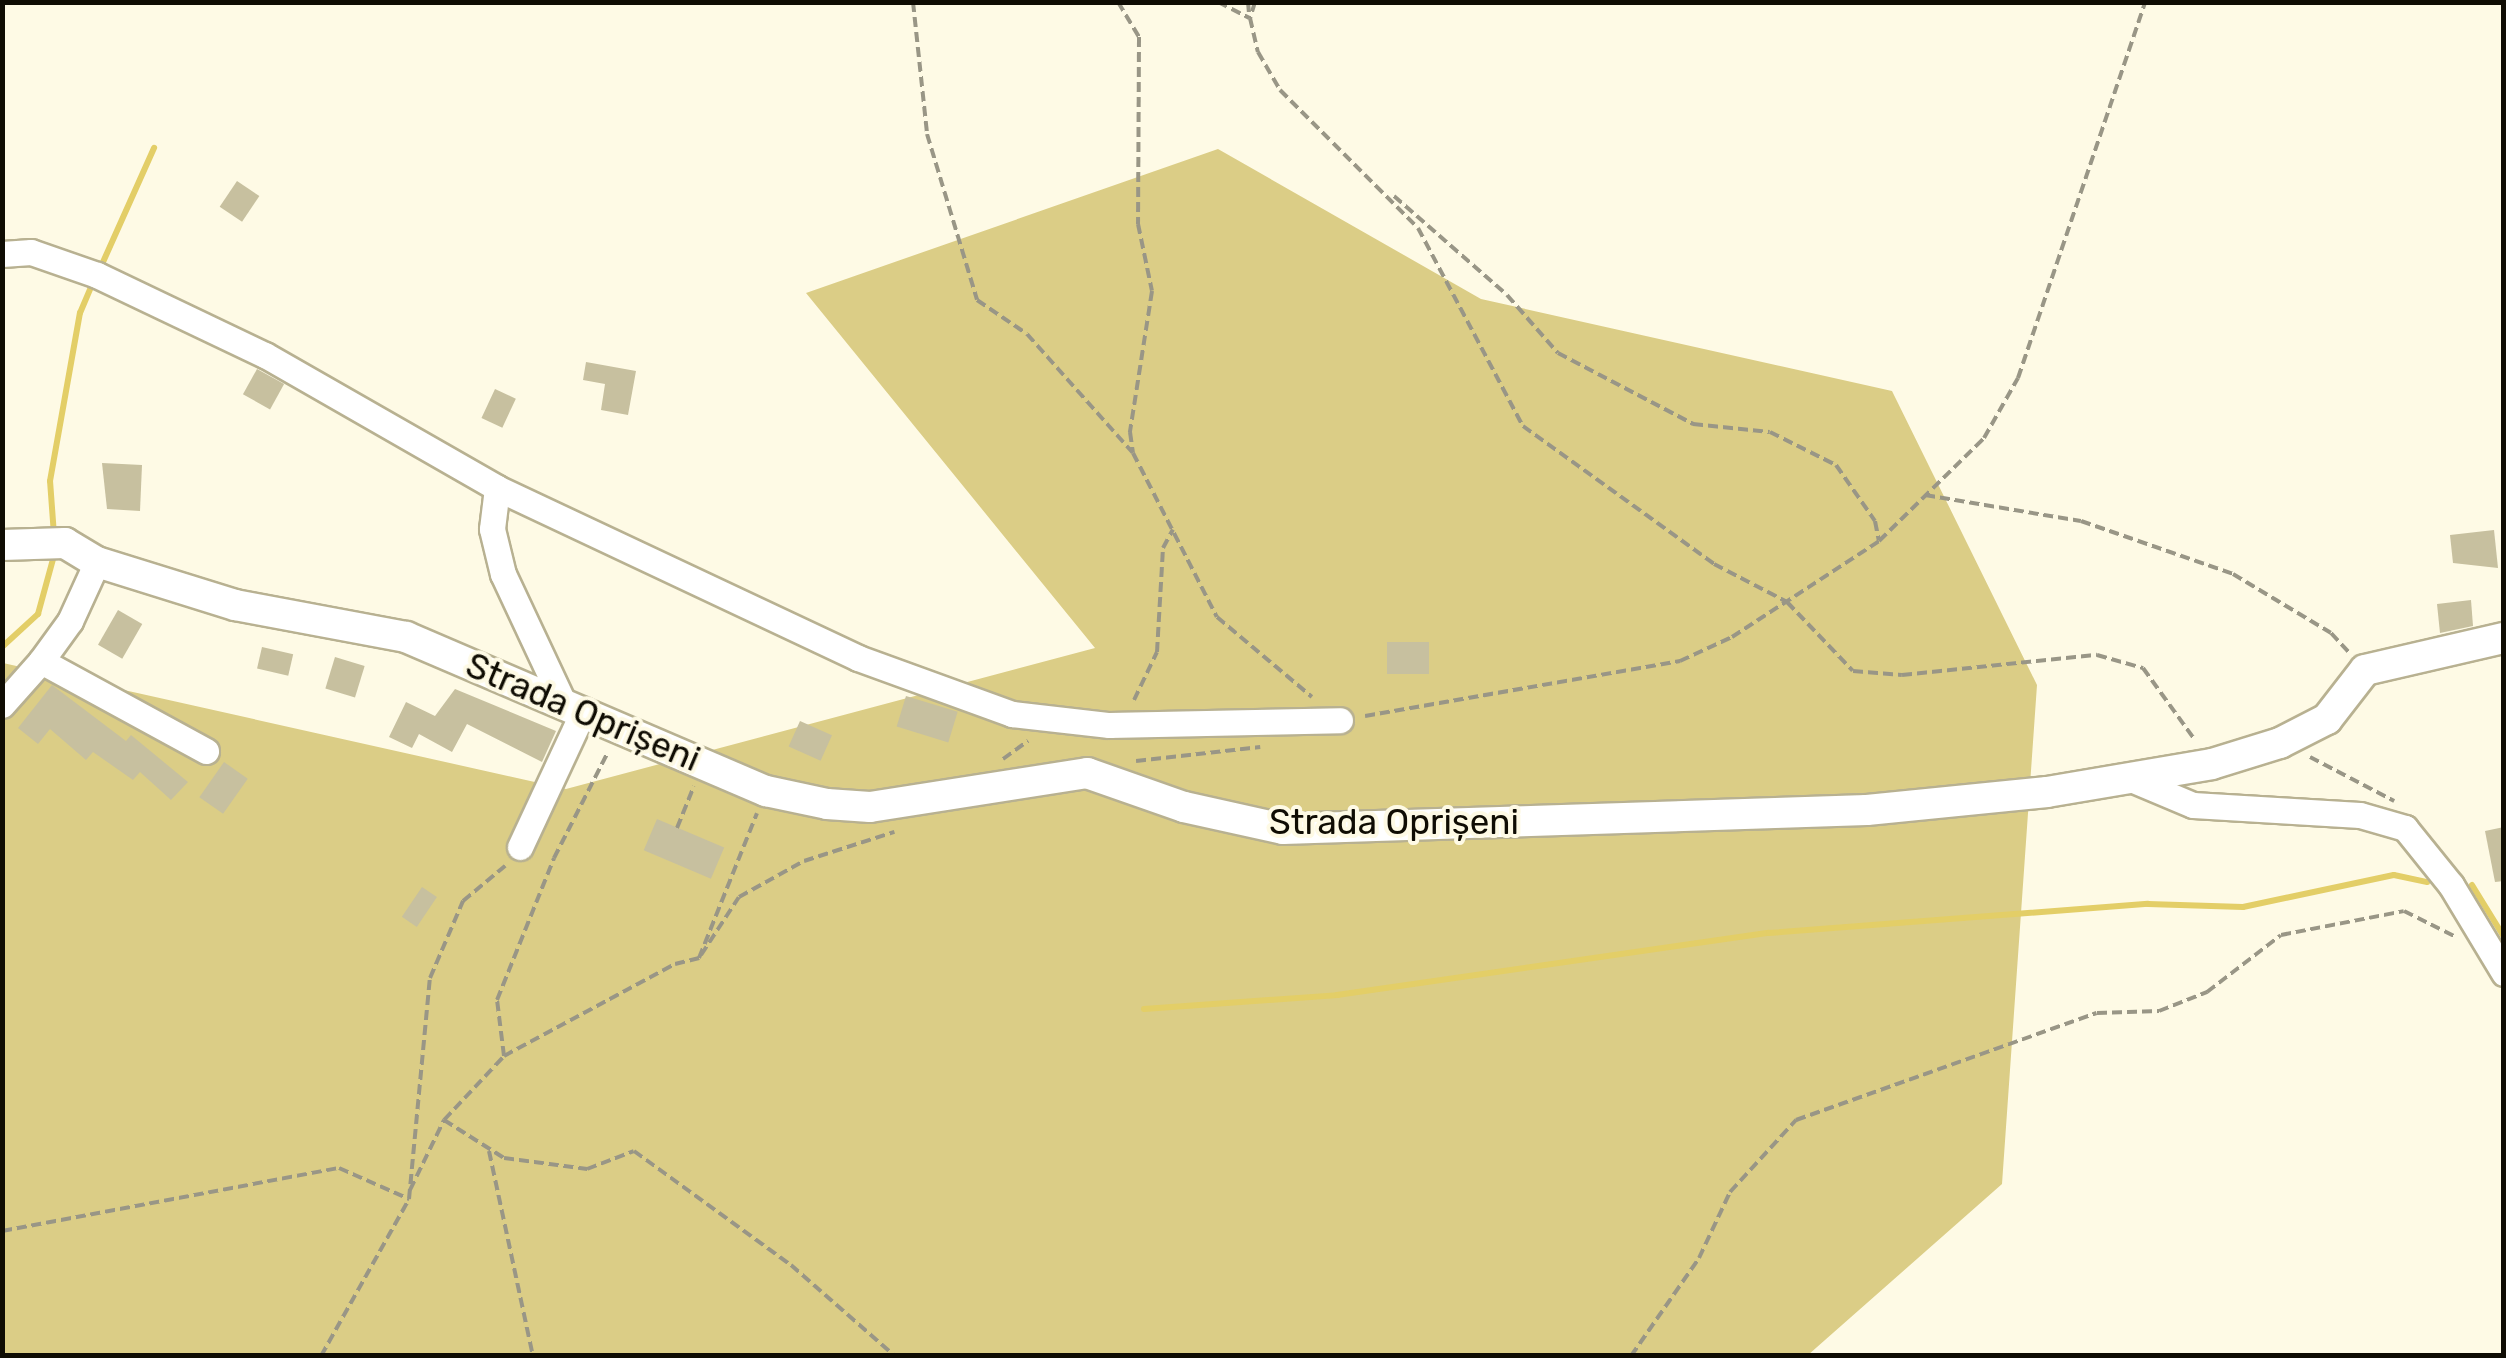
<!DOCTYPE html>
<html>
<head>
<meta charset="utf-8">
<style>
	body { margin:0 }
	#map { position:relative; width:2506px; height:1358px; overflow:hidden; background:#fefae5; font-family:Rubik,sans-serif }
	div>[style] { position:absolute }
	.green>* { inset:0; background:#dbcd86 }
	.stream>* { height:6px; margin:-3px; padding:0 3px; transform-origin:3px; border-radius:3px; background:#e3ce67 }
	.building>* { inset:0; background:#c7c09f; transform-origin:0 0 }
	.path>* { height:4px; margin-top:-2px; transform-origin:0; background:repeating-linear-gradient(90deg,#999686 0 10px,transparent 0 15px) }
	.roads { filter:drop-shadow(2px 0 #b8b191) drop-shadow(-2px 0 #b8b191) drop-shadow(0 2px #b8b191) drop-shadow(0 -2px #b8b191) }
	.minor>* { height:25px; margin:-12.5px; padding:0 12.5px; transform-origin:12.5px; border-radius:12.5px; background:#fff }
	.tertiary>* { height:30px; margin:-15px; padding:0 15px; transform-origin:15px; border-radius:15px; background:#fff }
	span { translate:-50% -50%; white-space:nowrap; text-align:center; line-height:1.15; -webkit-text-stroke:8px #fefae5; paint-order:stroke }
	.street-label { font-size:35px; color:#0f0c03 }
	.frame { position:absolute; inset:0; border:5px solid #0f0c03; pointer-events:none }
</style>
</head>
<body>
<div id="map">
	<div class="green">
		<i style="clip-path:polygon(1218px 149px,1481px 299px,1892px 391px,2037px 685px,2002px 1184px,1808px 1355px,3px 1356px,3px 663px,566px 789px,1095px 648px,806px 293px)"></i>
	</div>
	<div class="stream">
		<i style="left:99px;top:271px;width:135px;rotate:-65.9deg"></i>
		<i style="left:54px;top:535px;width:54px;rotate:-94.2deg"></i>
		<i style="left:50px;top:481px;width:171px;rotate:-79.9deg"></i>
		<i style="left:80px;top:313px;width:33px;rotate:-67deg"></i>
		<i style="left:2px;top:647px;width:49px;rotate:-42.5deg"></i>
		<i style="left:38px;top:614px;width:64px;rotate:-74.7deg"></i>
		<i style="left:2472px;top:885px;width:61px;rotate:58.4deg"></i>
		<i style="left:1144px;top:1009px;width:194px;rotate:-4.1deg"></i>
		<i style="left:1337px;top:995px;width:436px;rotate:-8.2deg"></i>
		<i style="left:1769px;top:933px;width:380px;rotate:-4.4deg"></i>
		<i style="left:2148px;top:904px;width:95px;rotate:1.8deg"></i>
		<i style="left:2243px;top:907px;width:154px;rotate:-12deg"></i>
		<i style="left:2394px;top:875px;width:34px;rotate:12deg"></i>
	</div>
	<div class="building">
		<i style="left:237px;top:181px;width:27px;height:31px;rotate:34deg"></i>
		<i style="clip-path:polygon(586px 362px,636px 371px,628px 415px,601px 410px,605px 384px,583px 380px)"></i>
		<i style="left:257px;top:369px;width:31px;height:29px;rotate:29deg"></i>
		<i style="left:495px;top:389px;width:23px;height:32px;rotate:25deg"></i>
		<i style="clip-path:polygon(102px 463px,142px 465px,140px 511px,107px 509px)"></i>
		<i style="clip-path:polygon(2494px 530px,2498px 568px,2453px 563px,2450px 535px)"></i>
		<i style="clip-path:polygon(2471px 600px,2473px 626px,2440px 633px,2437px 604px)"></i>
		<i style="left:118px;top:610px;width:28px;height:40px;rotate:30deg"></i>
		<i style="left:1429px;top:642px;width:32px;height:42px;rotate:90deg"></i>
		<i style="left:262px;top:647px;width:32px;height:22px;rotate:13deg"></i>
		<i style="left:335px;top:657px;width:31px;height:33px;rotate:17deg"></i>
		<i style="clip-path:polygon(52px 685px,126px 741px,131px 735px,188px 782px,171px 800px,140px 772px,133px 780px,93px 752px,86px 760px,50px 729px,38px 744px,18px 728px)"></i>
		<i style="clip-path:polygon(455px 689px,556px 731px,542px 762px,467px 724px,452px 752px,419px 734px,412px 748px,389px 737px,406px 702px,435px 716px)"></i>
		<i style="left:906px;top:696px;width:54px;height:32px;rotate:17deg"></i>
		<i style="left:800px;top:721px;width:35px;height:28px;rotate:24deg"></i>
		<i style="left:224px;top:762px;width:29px;height:43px;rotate:35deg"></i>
		<i style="left:657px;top:819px;width:73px;height:34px;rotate:23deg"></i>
		<i style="clip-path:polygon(2504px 827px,2504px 881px,2495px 882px,2485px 831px)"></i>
		<i style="left:422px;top:887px;width:18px;height:36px;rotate:34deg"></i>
	</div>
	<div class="path">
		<i style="left:913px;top:2px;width:133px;rotate:83.9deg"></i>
		<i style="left:927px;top:134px;width:173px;rotate:73.2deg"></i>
		<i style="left:977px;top:300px;width:60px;rotate:34.2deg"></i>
		<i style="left:1027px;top:334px;width:159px;rotate:48.3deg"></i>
		<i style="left:1133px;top:453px;width:184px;rotate:62.9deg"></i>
		<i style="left:1217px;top:617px;width:124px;rotate:40.1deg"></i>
		<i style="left:1118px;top:2px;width:41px;rotate:59deg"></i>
		<i style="left:1139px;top:37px;width:187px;rotate:90.3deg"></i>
		<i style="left:1138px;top:224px;width:68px;rotate:78.2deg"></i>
		<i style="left:1152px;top:291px;width:143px;rotate:98.9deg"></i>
		<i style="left:1130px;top:432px;width:21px;rotate:82deg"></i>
		<i style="left:1218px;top:2px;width:35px;rotate:27deg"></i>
		<i style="left:1248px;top:2px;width:11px;rotate:85deg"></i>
		<i style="left:1255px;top:2px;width:17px;rotate:107deg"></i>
		<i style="left:1250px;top:18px;width:35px;rotate:77deg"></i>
		<i style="left:1258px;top:52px;width:44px;rotate:59.9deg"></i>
		<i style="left:1280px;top:90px;width:195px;rotate:45deg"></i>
		<i style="left:1418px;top:228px;width:224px;rotate:62.1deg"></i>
		<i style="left:1523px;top:426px;width:236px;rotate:35.8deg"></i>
		<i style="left:1714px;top:564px;width:82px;rotate:27.5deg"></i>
		<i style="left:1787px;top:602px;width:95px;rotate:46.3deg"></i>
		<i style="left:1853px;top:671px;width:49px;rotate:4.7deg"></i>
		<i style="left:1902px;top:675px;width:196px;rotate:-5.9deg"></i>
		<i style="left:2097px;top:655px;width:48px;rotate:15.8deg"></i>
		<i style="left:2143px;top:668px;width:89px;rotate:54.2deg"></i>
		<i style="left:1394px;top:196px;width:150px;rotate:41.2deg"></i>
		<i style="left:1507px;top:295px;width:77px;rotate:48.7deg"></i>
		<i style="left:1558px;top:353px;width:153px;rotate:27.7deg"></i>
		<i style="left:1693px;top:424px;width:77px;rotate:5.9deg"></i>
		<i style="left:1770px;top:432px;width:74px;rotate:26.6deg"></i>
		<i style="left:1836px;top:465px;width:68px;rotate:55.1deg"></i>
		<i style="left:1875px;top:521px;width:20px;rotate:79deg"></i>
		<i style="left:1925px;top:495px;width:158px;rotate:9.5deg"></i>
		<i style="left:2081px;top:521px;width:161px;rotate:19.2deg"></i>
		<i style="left:2233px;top:574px;width:114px;rotate:31deg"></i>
		<i style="left:2331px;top:633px;width:26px;rotate:47deg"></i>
		<i style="left:1134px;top:700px;width:53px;rotate:-64.4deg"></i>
		<i style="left:1157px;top:652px;width:104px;rotate:-86.7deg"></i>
		<i style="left:1163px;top:548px;width:21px;rotate:-62deg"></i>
		<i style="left:1365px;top:716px;width:320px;rotate:-9.9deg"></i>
		<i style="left:1680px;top:661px;width:57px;rotate:-24.8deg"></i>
		<i style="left:1732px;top:637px;width:176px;rotate:-33.1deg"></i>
		<i style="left:1879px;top:541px;width:147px;rotate:-44.4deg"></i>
		<i style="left:1984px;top:438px;width:69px;rotate:-60.5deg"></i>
		<i style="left:2018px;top:378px;width:397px;rotate:-71.3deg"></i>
		<i style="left:2310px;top:757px;width:95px;rotate:27.6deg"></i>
		<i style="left:1003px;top:759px;width:31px;rotate:-36deg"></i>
		<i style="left:1136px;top:761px;width:125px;rotate:-6.4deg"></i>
		<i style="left:677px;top:828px;width:45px;rotate:-68deg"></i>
		<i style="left:701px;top:955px;width:69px;rotate:-56.8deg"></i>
		<i style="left:739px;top:897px;width:74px;rotate:-29deg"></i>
		<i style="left:804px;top:861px;width:95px;rotate:-17.9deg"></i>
		<i style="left:504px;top:1056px;width:194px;rotate:-28.3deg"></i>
		<i style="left:675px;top:964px;width:25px;rotate:-14deg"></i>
		<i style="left:699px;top:958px;width:156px;rotate:-68.2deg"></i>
		<i style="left:444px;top:1120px;width:88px;rotate:-46.8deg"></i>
		<i style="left:504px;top:1056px;width:56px;rotate:-97.1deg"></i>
		<i style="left:497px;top:1000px;width:153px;rotate:-68.1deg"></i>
		<i style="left:554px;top:858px;width:117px;rotate:-63deg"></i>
		<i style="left:489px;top:1151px;width:210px;rotate:77.9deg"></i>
		<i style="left:410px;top:1190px;width:78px;rotate:-64.1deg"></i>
		<i style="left:444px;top:1120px;width:71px;rotate:32.3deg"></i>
		<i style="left:504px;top:1158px;width:84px;rotate:7.5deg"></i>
		<i style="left:587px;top:1169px;width:50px;rotate:-21deg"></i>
		<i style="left:634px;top:1151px;width:194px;rotate:36deg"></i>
		<i style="left:791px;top:1265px;width:138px;rotate:41.2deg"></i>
		<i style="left:2px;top:1231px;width:343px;rotate:-10.6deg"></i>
		<i style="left:339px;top:1168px;width:77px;rotate:23.9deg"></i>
		<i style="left:321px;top:1356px;width:180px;rotate:-60.7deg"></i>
		<i style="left:409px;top:1199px;width:222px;rotate:-84.6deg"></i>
		<i style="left:430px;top:978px;width:84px;rotate:-66.8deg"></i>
		<i style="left:463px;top:901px;width:55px;rotate:-39.8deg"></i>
		<i style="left:1631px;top:1356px;width:119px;rotate:-55.2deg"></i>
		<i style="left:1699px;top:1258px;width:73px;rotate:-64.8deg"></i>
		<i style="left:1730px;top:1192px;width:98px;rotate:-47.5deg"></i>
		<i style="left:1796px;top:1120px;width:319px;rotate:-19.6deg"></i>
		<i style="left:2097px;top:1013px;width:62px;rotate:-1.8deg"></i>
		<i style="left:2159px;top:1011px;width:52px;rotate:-21.6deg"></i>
		<i style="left:2207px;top:992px;width:93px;rotate:-37.6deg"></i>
		<i style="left:2281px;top:935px;width:125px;rotate:-11deg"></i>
		<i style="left:2404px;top:911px;width:56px;rotate:26.6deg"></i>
	</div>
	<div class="roads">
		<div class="minor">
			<i style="left:2px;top:254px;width:29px;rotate:-4deg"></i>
			<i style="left:31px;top:252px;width:70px;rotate:19.2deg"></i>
			<i style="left:97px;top:275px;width:186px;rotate:25.5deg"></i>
			<i style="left:265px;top:355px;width:267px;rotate:29.8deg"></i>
			<i style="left:497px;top:488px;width:41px;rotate:97deg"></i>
			<i style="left:492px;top:529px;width:46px;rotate:76.3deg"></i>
			<i style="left:503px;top:574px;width:139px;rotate:64.9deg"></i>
			<i style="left:497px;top:488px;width:399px;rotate:25.2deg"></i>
			<i style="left:858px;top:658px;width:164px;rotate:20deg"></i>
			<i style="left:1012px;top:714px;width:98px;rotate:6.5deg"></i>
			<i style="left:1109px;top:725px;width:231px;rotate:-1.2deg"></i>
			<i style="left:97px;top:562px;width:65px;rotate:114.6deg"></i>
			<i style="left:70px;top:621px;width:49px;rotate:125.9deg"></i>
			<i style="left:41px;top:661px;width:188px;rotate:28.6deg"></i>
			<i style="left:2px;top:705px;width:59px;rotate:-48.4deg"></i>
			<i style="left:2131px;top:779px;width:67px;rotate:22.8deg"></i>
			<i style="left:2193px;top:805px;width:167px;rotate:3.4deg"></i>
			<i style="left:2360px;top:815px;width:47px;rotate:16.1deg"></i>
			<i style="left:2405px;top:828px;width:73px;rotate:51.1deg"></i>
			<i style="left:2451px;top:885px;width:103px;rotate:58.9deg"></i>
			<i style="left:520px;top:847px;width:151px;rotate:-65deg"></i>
		</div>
		<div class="tertiary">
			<i style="left:2px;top:545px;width:63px;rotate:-1.8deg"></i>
			<i style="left:65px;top:543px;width:37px;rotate:31deg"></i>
			<i style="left:97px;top:562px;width:145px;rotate:17.3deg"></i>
			<i style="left:235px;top:605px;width:174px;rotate:10.6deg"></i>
			<i style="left:406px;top:637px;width:392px;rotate:23.2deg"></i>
			<i style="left:766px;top:791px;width:62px;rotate:12deg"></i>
			<i style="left:827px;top:804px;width:43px;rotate:4deg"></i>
			<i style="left:870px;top:807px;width:220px;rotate:-8.9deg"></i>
			<i style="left:1087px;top:773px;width:103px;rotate:19.3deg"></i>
			<i style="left:1184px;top:807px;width:101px;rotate:12.5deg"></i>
			<i style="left:1283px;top:829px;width:584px;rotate:-1.86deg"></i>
			<i style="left:1867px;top:810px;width:181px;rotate:-5.7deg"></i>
			<i style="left:2047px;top:792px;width:167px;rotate:-9.6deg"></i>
			<i style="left:2212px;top:764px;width:71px;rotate:-17.2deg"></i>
			<i style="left:2280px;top:743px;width:53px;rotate:-27.1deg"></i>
			<i style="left:2327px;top:719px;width:62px;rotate:-52.2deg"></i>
			<i style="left:2365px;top:670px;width:143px;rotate:-13deg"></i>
		</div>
	</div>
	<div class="street-label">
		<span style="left:583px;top:712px;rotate:23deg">Strada Oprișeni</span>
		<span style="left:1394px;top:822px">Strada Oprișeni</span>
	</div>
	<div class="frame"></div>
</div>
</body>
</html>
